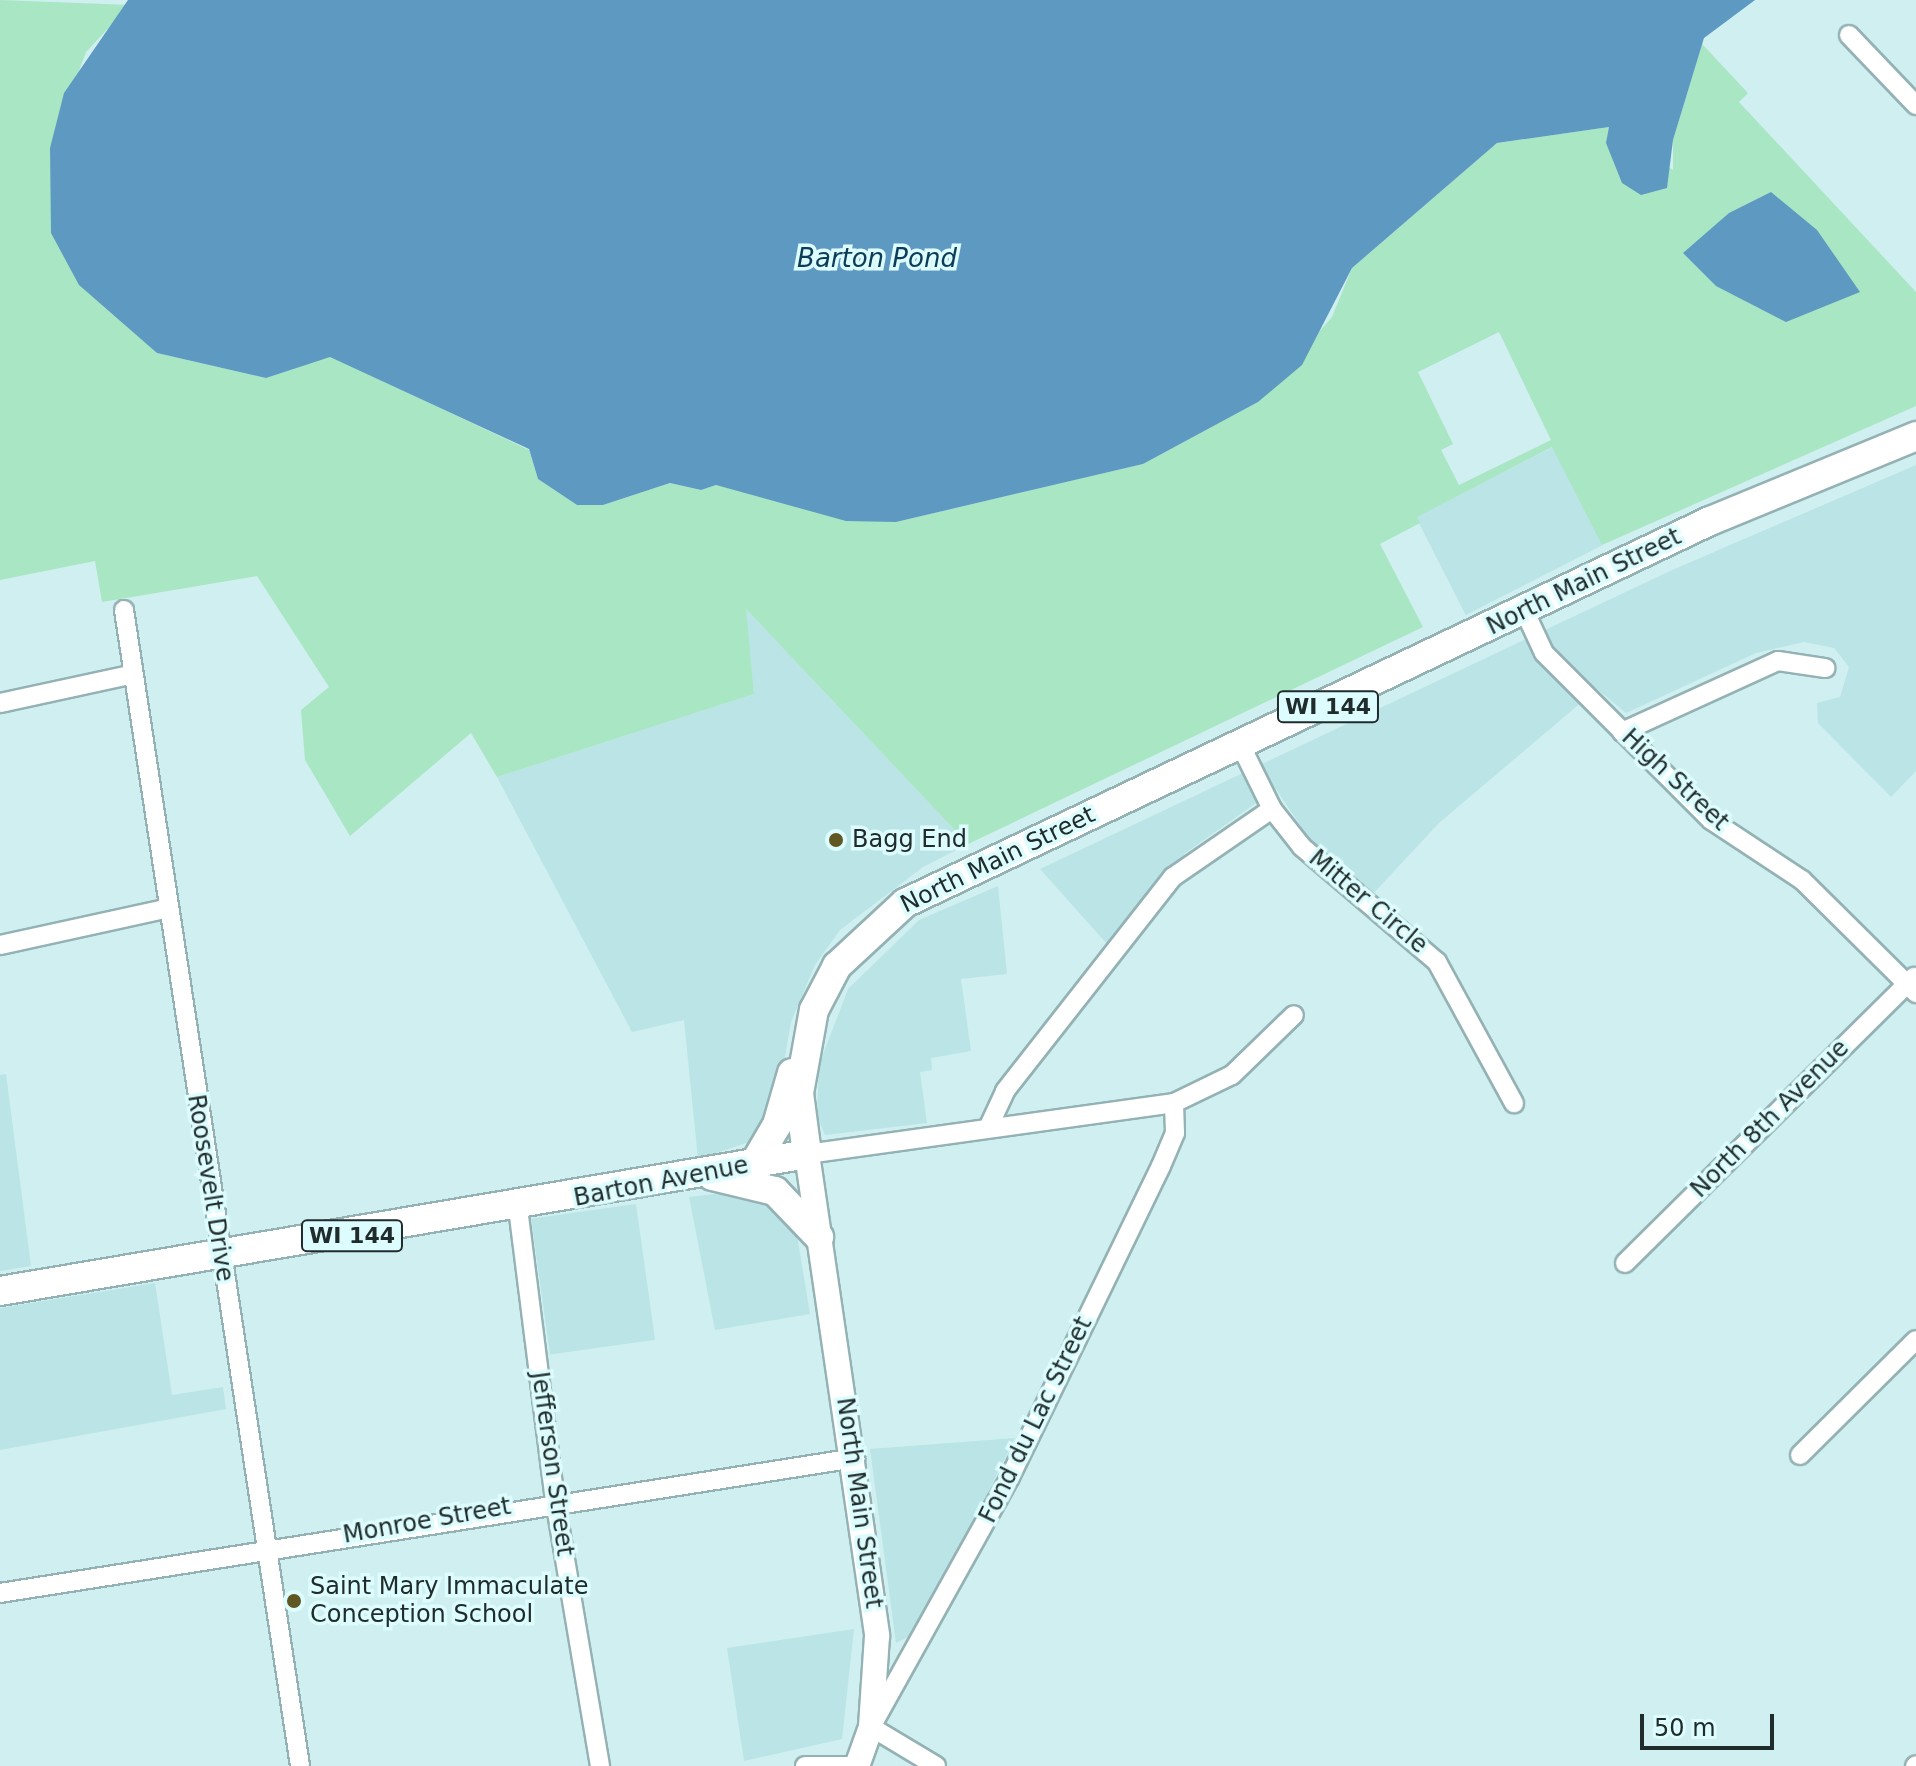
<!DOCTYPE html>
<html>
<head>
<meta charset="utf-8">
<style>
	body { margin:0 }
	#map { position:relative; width:1916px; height:1766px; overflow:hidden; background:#d0eff0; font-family:"DejaVu Sans",sans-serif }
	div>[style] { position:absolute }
	.built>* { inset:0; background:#bbe4e6; transform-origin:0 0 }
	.green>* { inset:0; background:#a9e6c3 }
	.water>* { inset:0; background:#5e99c2 }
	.roads { filter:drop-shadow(2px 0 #94b2b4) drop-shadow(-2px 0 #94b2b4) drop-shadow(0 2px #94b2b4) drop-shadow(0 -2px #94b2b4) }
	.minor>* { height:18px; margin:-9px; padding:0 9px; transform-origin:9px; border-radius:9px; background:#fff }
	.secondary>* { height:24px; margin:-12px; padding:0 12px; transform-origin:12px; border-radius:12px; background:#fff }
	.primary>* { height:28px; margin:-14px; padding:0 14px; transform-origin:14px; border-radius:14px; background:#fff }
	.dots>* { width:22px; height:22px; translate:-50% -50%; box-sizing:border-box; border:4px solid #ddfcfe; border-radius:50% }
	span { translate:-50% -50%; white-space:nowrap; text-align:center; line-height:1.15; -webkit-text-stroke:7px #ddfcfe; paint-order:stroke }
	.shield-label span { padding:2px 6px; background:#ddfcfe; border:2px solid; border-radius:6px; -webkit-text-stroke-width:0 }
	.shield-label { font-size:22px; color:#202c2c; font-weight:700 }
	.street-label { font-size:24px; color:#202c2c }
	.poi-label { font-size:24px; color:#202c2c }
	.left { translate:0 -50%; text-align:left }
	.water-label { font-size:26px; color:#0b3c58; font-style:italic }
	.scale { position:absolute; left:1640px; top:1714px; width:134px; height:36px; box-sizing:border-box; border:4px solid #202c2c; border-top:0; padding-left:10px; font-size:24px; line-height:28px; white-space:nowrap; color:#202c2c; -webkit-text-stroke:6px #ddfcfe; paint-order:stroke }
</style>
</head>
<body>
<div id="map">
	<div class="built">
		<i style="left:1553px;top:447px;width:110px;height:154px;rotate:63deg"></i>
		<i style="clip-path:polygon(1916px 465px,1916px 771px,1891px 797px,1818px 723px,1817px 703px,1840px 697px,1849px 667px,1834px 648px,1804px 642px,1756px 653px,1626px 713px,1597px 689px,1439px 823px,1370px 897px,1310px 840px,1276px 789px,1184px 854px,1108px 945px,1040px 869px,1670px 571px)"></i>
		<i style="clip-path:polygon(745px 608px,968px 844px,923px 867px,840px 930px,815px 965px,791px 1022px,777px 1103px,752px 1141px,698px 1159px,684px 1020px,632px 1032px,497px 777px,754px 694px)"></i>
		<i style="clip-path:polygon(998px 886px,1007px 974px,961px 979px,971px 1051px,931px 1058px,932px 1070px,920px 1072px,927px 1123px,825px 1135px,817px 1116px,819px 1065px,848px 989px,919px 920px)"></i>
		<i style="clip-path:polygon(6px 1074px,31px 1266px,0 1271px,0 1075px)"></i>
		<i style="clip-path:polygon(715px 1194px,764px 1196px,795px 1223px,810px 1314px,715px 1330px,689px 1197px)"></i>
		<i style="left:636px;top:1204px;width:137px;height:106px;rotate:82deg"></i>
		<i style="clip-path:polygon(155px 1283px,172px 1395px,223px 1387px,226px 1409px,0 1450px,0 1308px)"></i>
		<i style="clip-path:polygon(1015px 1438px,918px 1632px,896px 1643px,870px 1449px)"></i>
		<i style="clip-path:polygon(854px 1629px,842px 1739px,744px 1761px,727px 1648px)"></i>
	</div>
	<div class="green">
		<i style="clip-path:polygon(evenodd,0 0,130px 5px,86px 52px,50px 148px,52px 185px,157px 353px,266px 378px,330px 356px,529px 450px,538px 479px,577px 505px,603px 505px,670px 483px,701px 490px,716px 485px,896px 522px,1143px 464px,1258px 402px,1332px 317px,1352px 268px,1497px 143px,1609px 127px,1673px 170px,1673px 140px,1702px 44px,1748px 93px,1739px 102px,1916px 292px,1916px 406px,1602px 545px,1552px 447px,1417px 517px,1420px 523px,1380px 544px,1423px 627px,968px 844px,746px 609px,754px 694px,497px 777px,471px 733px,350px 836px,305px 760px,301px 710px,329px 687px,257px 576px,102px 602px,95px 561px,0 580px,0 0,1499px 332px,1551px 440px,1459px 485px,1441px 450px,1453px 444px,1418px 372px,1499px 332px)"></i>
	</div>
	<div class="water">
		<i style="clip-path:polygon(128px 0,1755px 0,1704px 38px,1673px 140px,1667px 188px,1641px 195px,1622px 183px,1606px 143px,1609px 127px,1497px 143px,1352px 268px,1302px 365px,1258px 402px,1143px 464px,896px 522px,846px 521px,716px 485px,701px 490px,670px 483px,603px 505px,577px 505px,538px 479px,529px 449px,330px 357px,266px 378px,157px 353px,79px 285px,51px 233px,50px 148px,64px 93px)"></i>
		<i style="clip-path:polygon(1771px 192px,1817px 230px,1860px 292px,1786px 322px,1716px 286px,1683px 253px,1729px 213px)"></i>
	</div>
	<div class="roads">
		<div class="minor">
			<i style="left:1849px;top:35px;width:97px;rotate:46.3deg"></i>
			<i style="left:124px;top:610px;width:1169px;rotate:81.34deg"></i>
			<i style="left:1525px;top:612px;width:45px;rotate:65.1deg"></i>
			<i style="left:1544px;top:653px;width:236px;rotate:45deg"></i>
			<i style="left:1711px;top:820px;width:109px;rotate:33.4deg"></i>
			<i style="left:1802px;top:880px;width:161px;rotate:44.7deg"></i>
			<i style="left:0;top:703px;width:133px;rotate:-12.2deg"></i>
			<i style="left:1622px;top:732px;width:171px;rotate:-24.5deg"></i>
			<i style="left:1778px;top:661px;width:48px;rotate:8.5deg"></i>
			<i style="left:1241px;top:746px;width:70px;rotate:63.8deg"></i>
			<i style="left:1272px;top:809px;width:48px;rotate:51.7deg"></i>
			<i style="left:1302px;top:847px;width:177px;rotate:40.4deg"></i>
			<i style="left:1437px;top:962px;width:161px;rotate:61.4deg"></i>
			<i style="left:0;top:945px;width:169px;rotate:-12.3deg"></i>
			<i style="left:989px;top:1126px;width:38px;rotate:-65deg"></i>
			<i style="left:1005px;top:1091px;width:272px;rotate:-51.9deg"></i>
			<i style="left:1173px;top:877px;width:120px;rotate:-34.5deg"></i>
			<i style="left:807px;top:1154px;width:371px;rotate:-7.9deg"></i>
			<i style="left:1174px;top:1103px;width:64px;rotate:-25.8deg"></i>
			<i style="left:1232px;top:1075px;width:86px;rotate:-44.1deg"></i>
			<i style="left:518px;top:1208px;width:294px;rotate:82.8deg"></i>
			<i style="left:555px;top:1500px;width:270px;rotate:80.4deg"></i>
			<i style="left:1625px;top:1263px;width:407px;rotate:-44.7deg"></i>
			<i style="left:1800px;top:1455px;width:163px;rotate:-44.8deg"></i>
			<i style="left:0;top:1593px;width:866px;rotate:-8.97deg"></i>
			<i style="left:805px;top:1766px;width:52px"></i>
			<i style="left:936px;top:1766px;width:76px;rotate:-149deg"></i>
			<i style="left:871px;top:1727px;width:284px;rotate:-60.9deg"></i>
			<i style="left:1009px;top:1479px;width:348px;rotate:-64.1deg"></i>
			<i style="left:1161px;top:1166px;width:36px;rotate:-67deg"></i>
			<i style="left:1175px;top:1133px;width:30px;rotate:-92deg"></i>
			<i style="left:1915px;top:1766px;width:1px;rotate:-45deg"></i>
		</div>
		<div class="secondary">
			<i style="left:807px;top:1154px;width:487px;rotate:81.7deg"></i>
			<i style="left:877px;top:1636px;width:91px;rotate:93.8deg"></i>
			<i style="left:871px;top:1727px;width:41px;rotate:109.7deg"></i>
		</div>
		<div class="primary">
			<i style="left:754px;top:1164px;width:45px;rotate:-59.5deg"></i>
			<i style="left:777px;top:1125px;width:54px;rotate:-73.9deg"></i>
			<i style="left:712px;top:1176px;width:65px;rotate:13.4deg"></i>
			<i style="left:775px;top:1191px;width:64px;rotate:46.3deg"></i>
			<i style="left:0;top:1291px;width:819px;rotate:-9.63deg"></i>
			<i style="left:807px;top:1154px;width:62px;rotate:-97.5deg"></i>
			<i style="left:799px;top:1093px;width:84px;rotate:-79.8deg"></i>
			<i style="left:814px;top:1010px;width:50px;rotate:-62.4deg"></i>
			<i style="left:837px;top:966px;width:93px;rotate:-42.8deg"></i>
			<i style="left:905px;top:903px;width:891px;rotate:-25.39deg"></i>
			<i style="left:1710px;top:521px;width:223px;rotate:-22.4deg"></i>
		</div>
	</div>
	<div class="dots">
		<i style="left:836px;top:840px;background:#615723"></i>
		<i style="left:294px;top:1601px;background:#615723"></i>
	</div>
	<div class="shield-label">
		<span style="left:1328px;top:707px">WI 144</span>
		<span style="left:352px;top:1236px">WI 144</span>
	</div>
	<div class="street-label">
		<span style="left:1584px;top:582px;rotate:-26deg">North Main Street</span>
		<span style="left:1675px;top:780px;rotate:43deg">High Street</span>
		<span style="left:998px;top:860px;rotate:-26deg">North Main Street</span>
		<span style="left:1368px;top:902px;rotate:40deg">Mitter Circle</span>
		<span style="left:1770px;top:1119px;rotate:-45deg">North 8th Avenue</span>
		<span style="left:661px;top:1182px;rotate:-11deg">Barton Avenue</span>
		<span style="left:210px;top:1188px;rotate:81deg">Roosevelt Drive</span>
		<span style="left:1036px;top:1420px;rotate:-64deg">Fond du Lac Street</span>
		<span style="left:552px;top:1464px;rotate:82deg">Jefferson Street</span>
		<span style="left:859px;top:1503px;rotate:82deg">North Main Street</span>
		<span style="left:427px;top:1521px;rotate:-10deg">Monroe Street</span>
	</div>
	<div class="poi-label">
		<span class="left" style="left:852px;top:840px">Bagg End</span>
		<span class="left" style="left:310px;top:1601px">Saint Mary Immaculate<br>Conception School</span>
	</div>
	<div class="water-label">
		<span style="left:877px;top:259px">Barton Pond</span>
	</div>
	<div class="scale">50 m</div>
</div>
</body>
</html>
